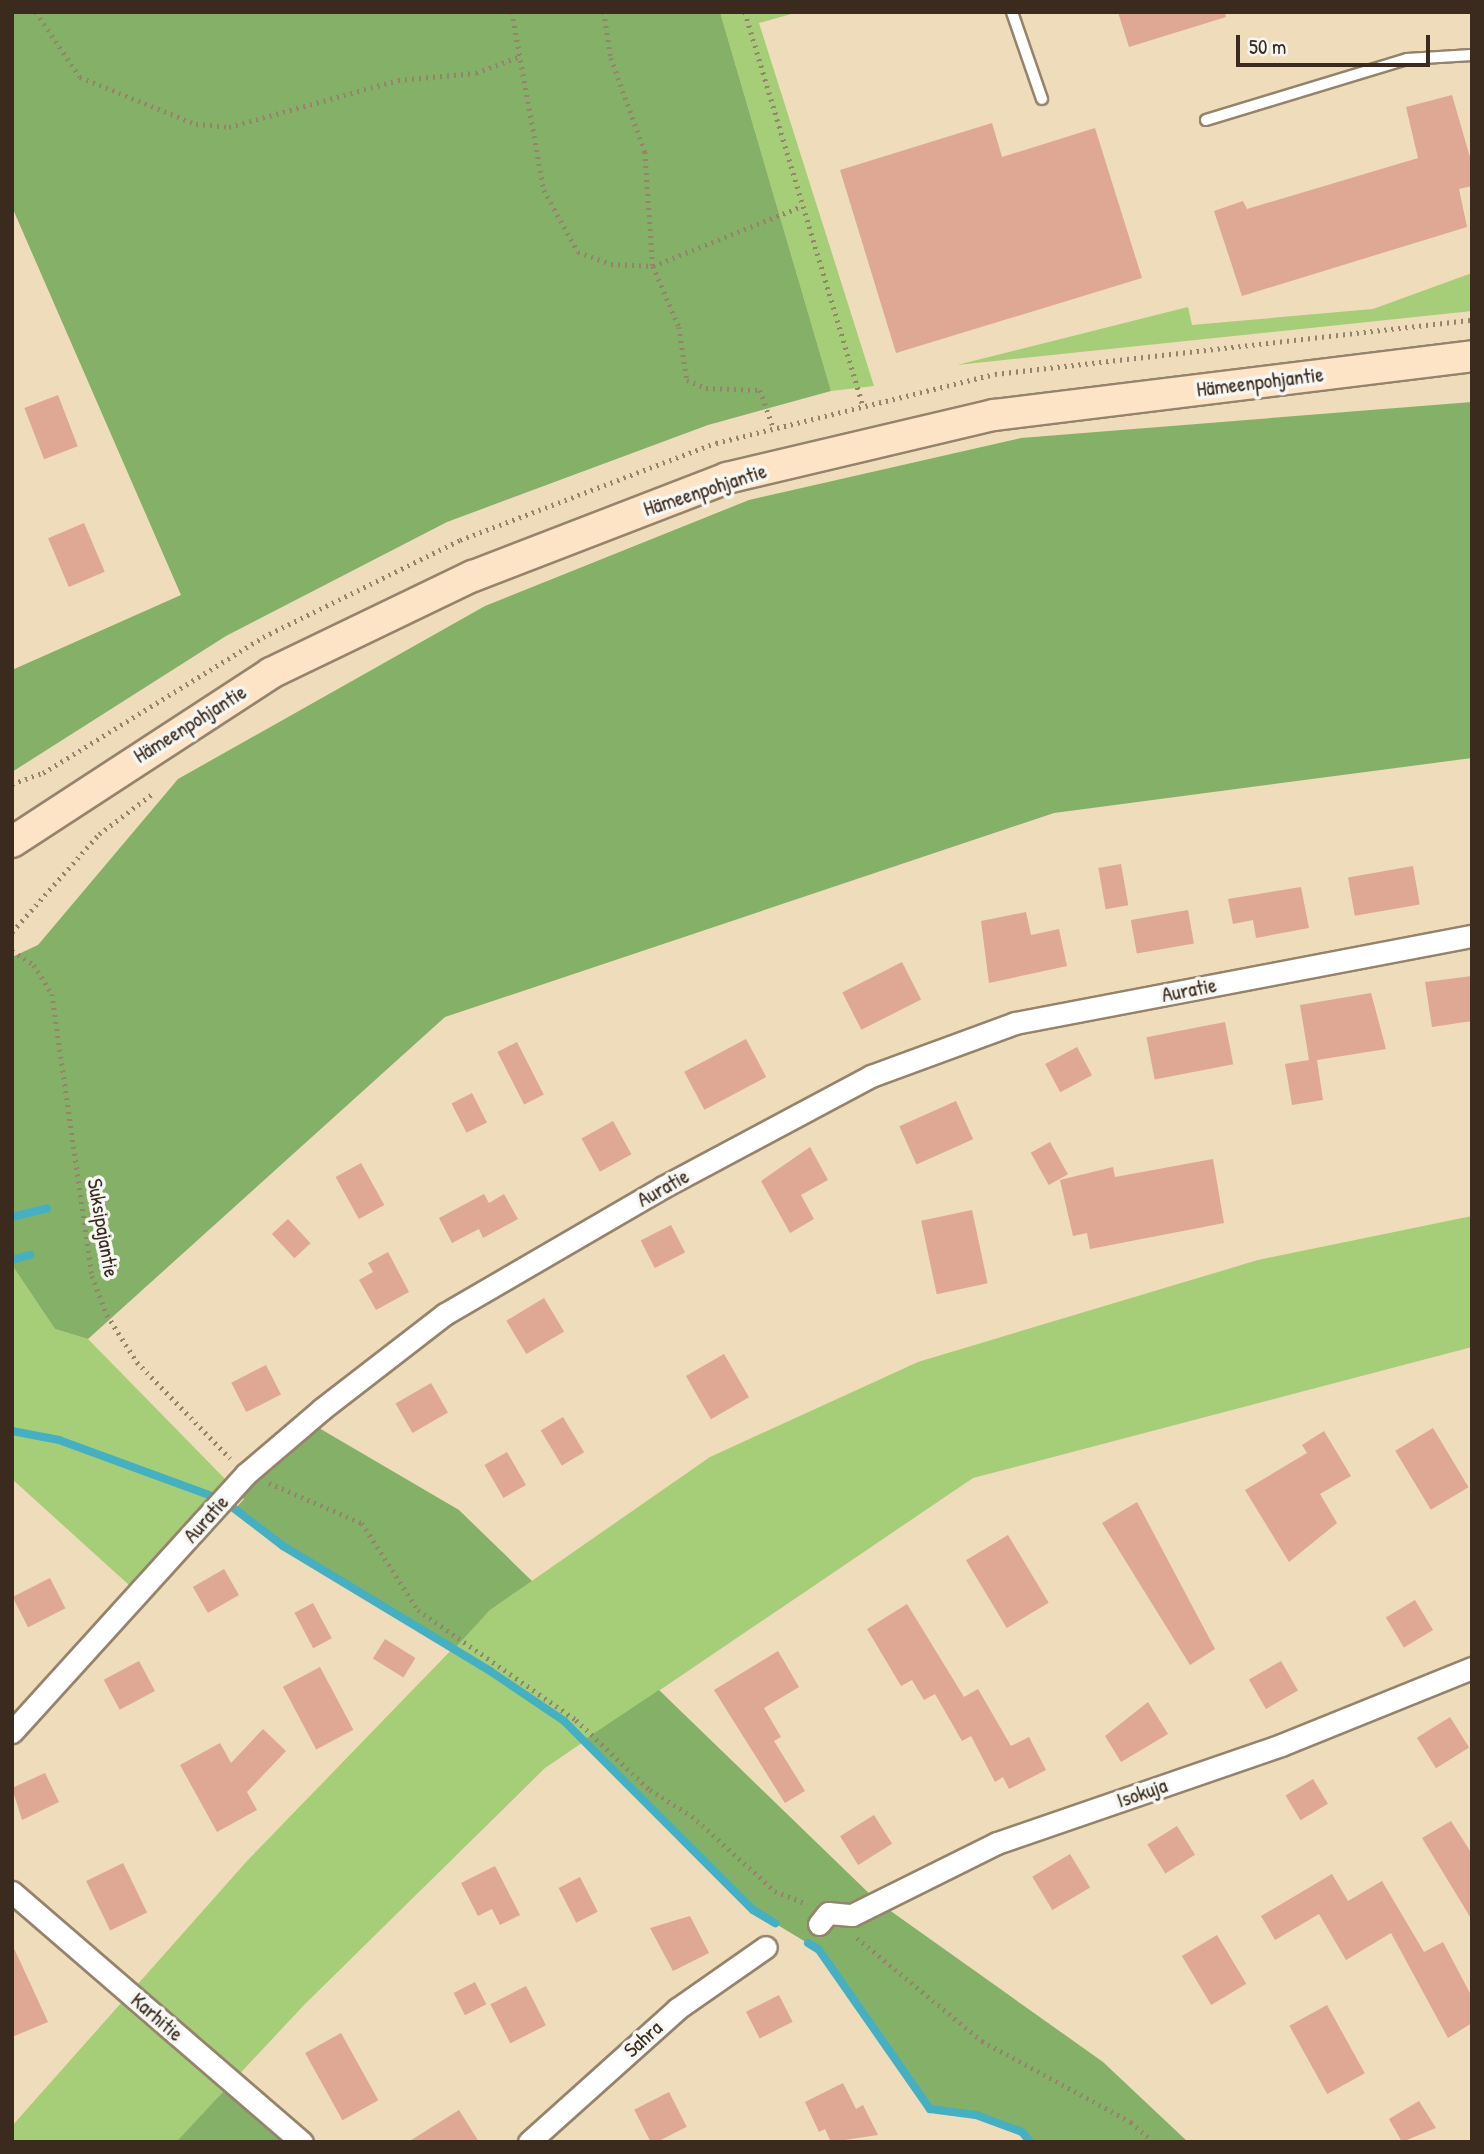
<!DOCTYPE html>
<html>
<head>
<meta charset="utf-8">
<style>
	body { margin:0 }
	#map { position:relative; width:1484px; height:2154px; overflow:hidden; background:#efdcba; font-family:"Patrick Hand",sans-serif }
	div>[style] { position:absolute }
	.green>* { inset:0; background:#a6cd77 }
	.forest>* { inset:0; background:#84b068 }
	.stream>* { height:8px; margin:-4px; padding:0 4px; transform-origin:4px; border-radius:4px; background:#44b0c1 }
	.building>* { inset:0; background:#dea894; transform-origin:0 0 }
	.path>* { height:4.5px; margin-top:-2.25px; transform-origin:0; background:repeating-linear-gradient(90deg,#95836c 0 2px,transparent 0 7px) }
	.roads { filter:drop-shadow(2px 0 #95836c) drop-shadow(-2px 0 #95836c) drop-shadow(0 2px #95836c) drop-shadow(0 -2px #95836c) }
	.service>* { height:10px; margin:-5px; padding:0 5px; transform-origin:5px; border-radius:5px; background:#fff }
	.minor>* { height:21px; margin:-10.5px; padding:0 10.5px; transform-origin:10.5px; border-radius:10.5px; background:#fff }
	.secondary>* { height:30px; margin:-15px; padding:0 15px; transform-origin:15px; border-radius:15px; background:#fee4c6 }
	span { translate:-50% -50%; white-space:nowrap; text-align:center; line-height:1.15; -webkit-text-stroke:7px #f6f6f2; paint-order:stroke }
	.street-label { font-size:21px; color:#3b2a1e }
	.frame { position:absolute; inset:0; border:14px solid #3b2a1e; pointer-events:none }
	.scale { position:absolute; left:1236px; top:35px; width:194px; height:32px; box-sizing:border-box; border:4px solid #3b2a1e; border-top:0; padding-left:9px; font-size:21px; line-height:24px; white-space:nowrap; color:#3b2a1e; -webkit-text-stroke:5px #f6f6f2; paint-order:stroke }
</style>
</head>
<body>
<div id="map">
	<div class="green">
		<i style="clip-path:polygon(720px 12px,798px 12px,759px 23px,874px 386px,831px 391px)"></i>
		<i style="clip-path:polygon(1472px 273px,1472px 311px,957px 365px,1188px 307px,1192px 325px,1373px 309px)"></i>
		<i style="clip-path:polygon(1472px 1216px,1472px 1347px,973px 1478px,545px 1768px,304px 2005px,176px 2142px,12px 2142px,12px 2126px,247px 1861px,490px 1610px,710px 1457px,918px 1362px,1258px 1260px)"></i>
		<i style="clip-path:polygon(12px 1265px,55px 1329px,88px 1339px,227px 1481px,129px 1585px,12px 1479px)"></i>
	</div>
	<div class="forest">
		<i style="clip-path:polygon(12px 12px,720px 12px,831px 391px,708px 425px,447px 522px,226px 636px,12px 772px,12px 670px,181px 595px,12px 207px)"></i>
		<i style="clip-path:polygon(1472px 402px,1472px 758px,1054px 813px,445px 1017px,88px 1339px,55px 1329px,12px 1265px,12px 957px,38px 945px,178px 779px,485px 606px,749px 500px,1021px 438px)"></i>
		<i style="clip-path:polygon(307px 1421px,459px 1510px,532px 1581px,490px 1610px,454px 1649px,283px 1546px,235px 1509px,244px 1499px,233px 1489px)"></i>
		<i style="clip-path:polygon(659px 1690px,878px 1902px,1103px 2062px,1188px 2142px,1030px 2142px,1022px 2132px,976px 2115px,930px 2109px,819px 1950px,753px 1910px,584px 1740px)"></i>
		<i style="clip-path:polygon(233px 2081px,302px 2142px,176px 2142px)"></i>
	</div>
	<div class="stream">
		<i style="left:12px;top:1217px;width:36px;rotate:-14deg"></i>
		<i style="left:12px;top:1260px;width:19px;rotate:-16deg"></i>
		<i style="left:12px;top:1431px;width:48px;rotate:10.8deg"></i>
		<i style="left:59px;top:1440px;width:175px;rotate:20.1deg"></i>
		<i style="left:223px;top:1500px;width:76px;rotate:37.5deg"></i>
		<i style="left:283px;top:1546px;width:242px;rotate:31.1deg"></i>
		<i style="left:490px;top:1671px;width:89px;rotate:34deg"></i>
		<i style="left:564px;top:1721px;width:267px;rotate:45deg"></i>
		<i style="left:753px;top:1910px;width:26px;rotate:31deg"></i>
		<i style="left:808px;top:1943px;width:13px;rotate:32deg"></i>
		<i style="left:819px;top:1950px;width:194px;rotate:55.1deg"></i>
		<i style="left:930px;top:2109px;width:46px;rotate:7.4deg"></i>
		<i style="left:976px;top:2115px;width:49px;rotate:20.3deg"></i>
		<i style="left:1022px;top:2132px;width:13px;rotate:51deg"></i>
	</div>
	<div class="building">
		<i style="clip-path:polygon(1118px 12px,1225px 12px,1226px 17px,1129px 47px)"></i>
		<i style="clip-path:polygon(1452px 95px,1472px 164px,1472px 186px,1459px 189px,1467px 227px,1242px 296px,1214px 211px,1243px 201px,1247px 209px,1418px 158px,1406px 107px)"></i>
		<i style="clip-path:polygon(992px 123px,1002px 157px,1095px 128px,1142px 278px,896px 353px,840px 170px)"></i>
		<i style="left:58px;top:395px;width:55px;height:36px;rotate:69deg"></i>
		<i style="left:84px;top:523px;width:53px;height:39px;rotate:67deg"></i>
		<i style="left:1121px;top:864px;width:42px;height:23px;rotate:80deg"></i>
		<i style="left:1413px;top:866px;width:39px;height:66px;rotate:80deg"></i>
		<i style="clip-path:polygon(1301px 887px,1309px 928px,1256px 938px,1253px 920px,1233px 924px,1228px 899px)"></i>
		<i style="left:1188px;top:910px;width:34px;height:58px;rotate:80deg"></i>
		<i style="clip-path:polygon(1026px 912px,1031px 935px,1059px 929px,1067px 966px,989px 983px,981px 921px)"></i>
		<i style="left:902px;top:962px;width:42px;height:67px;rotate:63deg"></i>
		<i style="clip-path:polygon(1472px 976px,1472px 1021px,1432px 1027px,1425px 982px)"></i>
		<i style="clip-path:polygon(1371px 993px,1386px 1049px,1317px 1060px,1323px 1100px,1292px 1105px,1285px 1064px,1309px 1060px,1300px 1005px)"></i>
		<i style="left:1225px;top:1022px;width:43px;height:80px;rotate:79deg"></i>
		<i style="left:746px;top:1039px;width:43px;height:70px;rotate:62deg"></i>
		<i style="left:517px;top:1042px;width:59px;height:22px;rotate:63deg"></i>
		<i style="left:1077px;top:1047px;width:32px;height:36px;rotate:62deg"></i>
		<i style="left:472px;top:1093px;width:33px;height:23px;rotate:63deg"></i>
		<i style="left:956px;top:1101px;width:42px;height:62px;rotate:66deg"></i>
		<i style="left:613px;top:1121px;width:38px;height:36px;rotate:61deg"></i>
		<i style="left:1050px;top:1142px;width:37px;height:22px;rotate:61deg"></i>
		<i style="clip-path:polygon(810px 1147px,828px 1180px,801px 1195px,814px 1219px,790px 1233px,761px 1181px)"></i>
		<i style="clip-path:polygon(1213px 1159px,1224px 1223px,1090px 1249px,1087px 1233px,1073px 1236px,1060px 1180px,1113px 1167px,1115px 1177px)"></i>
		<i style="left:361px;top:1163px;width:48px;height:29px;rotate:61deg"></i>
		<i style="clip-path:polygon(484px 1194px,489px 1203px,504px 1194px,518px 1219px,483px 1238px,479px 1229px,452px 1243px,439px 1218px)"></i>
		<i style="left:972px;top:1210px;width:75px;height:52px;rotate:78deg"></i>
		<i style="left:288px;top:1219px;width:33px;height:22px;rotate:47deg"></i>
		<i style="left:671px;top:1225px;width:31px;height:34px;rotate:63deg"></i>
		<i style="clip-path:polygon(388px 1252px,409px 1292px,376px 1310px,359px 1280px,373px 1272px,368px 1263px)"></i>
		<i style="left:544px;top:1298px;width:39px;height:44px;rotate:59deg"></i>
		<i style="left:724px;top:1354px;width:50px;height:44px;rotate:60deg"></i>
		<i style="left:266px;top:1365px;width:33px;height:39px;rotate:63deg"></i>
		<i style="left:431px;top:1383px;width:34px;height:41px;rotate:60deg"></i>
		<i style="left:563px;top:1417px;width:41px;height:26px;rotate:59deg"></i>
		<i style="left:1433px;top:1428px;width:69px;height:44px;rotate:59deg"></i>
		<i style="clip-path:polygon(1324px 1431px,1351px 1476px,1320px 1494px,1337px 1523px,1289px 1562px,1245px 1490px,1307px 1453px,1302px 1445px)"></i>
		<i style="left:507px;top:1452px;width:38px;height:26px;rotate:60deg"></i>
		<i style="clip-path:polygon(1137px 1502px,1215px 1649px,1190px 1665px,1102px 1523px)"></i>
		<i style="left:1008px;top:1535px;width:79px;height:49px;rotate:59deg"></i>
		<i style="left:224px;top:1569px;width:30px;height:36px;rotate:60deg"></i>
		<i style="left:50px;top:1578px;width:34px;height:42px;rotate:63deg"></i>
		<i style="left:1415px;top:1600px;width:35px;height:34px;rotate:59deg"></i>
		<i style="left:313px;top:1603px;width:40px;height:21px;rotate:62deg"></i>
		<i style="clip-path:polygon(907px 1604px,964px 1697px,978px 1689px,1011px 1746px,1029px 1737px,1046px 1770px,1009px 1789px,1003px 1777px,995px 1782px,971px 1736px,962px 1741px,935px 1694px,924px 1700px,912px 1680px,901px 1686px,867px 1629px)"></i>
		<i style="left:385px;top:1639px;width:36px;height:23px;rotate:32deg"></i>
		<i style="clip-path:polygon(778px 1651px,799px 1687px,764px 1708px,781px 1737px,774px 1741px,805px 1791px,785px 1803px,714px 1690px)"></i>
		<i style="left:139px;top:1661px;width:34px;height:40px;rotate:62deg"></i>
		<i style="left:1281px;top:1661px;width:34px;height:37px;rotate:60deg"></i>
		<i style="left:320px;top:1667px;width:71px;height:42px;rotate:62deg"></i>
		<i style="clip-path:polygon(1148px 1702px,1168px 1734px,1121px 1762px,1105px 1736px)"></i>
		<i style="left:1450px;top:1717px;width:36px;height:39px;rotate:58deg"></i>
		<i style="clip-path:polygon(263px 1729px,286px 1751px,247px 1792px,257px 1810px,217px 1832px,180px 1765px,220px 1743px,231px 1763px)"></i>
		<i style="clip-path:polygon(45px 1773px,59px 1802px,22px 1820px,12px 1788px)"></i>
		<i style="left:1313px;top:1779px;width:29px;height:32px;rotate:59deg"></i>
		<i style="left:874px;top:1815px;width:34px;height:40px;rotate:58deg"></i>
		<i style="clip-path:polygon(1451px 1821px,1472px 1854px,1472px 1920px,1422px 1838px)"></i>
		<i style="left:1177px;top:1826px;width:34px;height:35px;rotate:58deg"></i>
		<i style="left:1070px;top:1854px;width:39px;height:44px;rotate:59deg"></i>
		<i style="left:123px;top:1863px;width:55px;height:41px;rotate:64deg"></i>
		<i style="clip-path:polygon(495px 1866px,520px 1915px,500px 1925px,492px 1909px,478px 1916px,461px 1883px)"></i>
		<i style="clip-path:polygon(1332px 1874px,1348px 1901px,1382px 1881px,1424px 1952px,1443px 1942px,1472px 1997px,1472px 2023px,1448px 2038px,1391px 1933px,1346px 1960px,1319px 1914px,1275px 1940px,1261px 1916px)"></i>
		<i style="left:580px;top:1877px;width:39px;height:24px;rotate:63deg"></i>
		<i style="clip-path:polygon(690px 1916px,709px 1953px,673px 1971px,650px 1928px)"></i>
		<i style="left:1217px;top:1935px;width:57px;height:41px;rotate:59deg"></i>
		<i style="clip-path:polygon(12px 1944px,48px 2022px,12px 2037px)"></i>
		<i style="left:475px;top:1982px;width:25px;height:24px;rotate:63deg"></i>
		<i style="left:526px;top:1986px;width:44px;height:40px;rotate:63deg"></i>
		<i style="left:779px;top:1995px;width:30px;height:37px;rotate:63deg"></i>
		<i style="left:1327px;top:2005px;width:78px;height:43px;rotate:61deg"></i>
		<i style="left:341px;top:2033px;width:77px;height:41px;rotate:61deg"></i>
		<i style="clip-path:polygon(843px 2083px,856px 2109px,863px 2105px,878px 2135px,831px 2142px,825px 2129px,819px 2132px,805px 2102px)"></i>
		<i style="left:669px;top:2092px;width:39px;height:39px;rotate:63deg"></i>
		<i style="clip-path:polygon(1419px 2101px,1436px 2128px,1402px 2142px,1389px 2119px)"></i>
		<i style="clip-path:polygon(459px 2110px,479px 2142px,408px 2142px)"></i>
	</div>
	<div class="path">
		<i style="left:36px;top:12px;width:78px;rotate:55.9deg"></i>
		<i style="left:80px;top:77px;width:125px;rotate:22.1deg"></i>
		<i style="left:196px;top:124px;width:33px;rotate:5deg"></i>
		<i style="left:229px;top:127px;width:175px;rotate:-15.5deg"></i>
		<i style="left:398px;top:80px;width:78px;rotate:-5.1deg"></i>
		<i style="left:476px;top:73px;width:45px;rotate:-20.9deg"></i>
		<i style="left:512px;top:12px;width:181px;rotate:79.8deg"></i>
		<i style="left:544px;top:190px;width:71px;rotate:61.3deg"></i>
		<i style="left:578px;top:252px;width:35px;rotate:20deg"></i>
		<i style="left:611px;top:264px;width:42px;rotate:2.7deg"></i>
		<i style="left:653px;top:266px;width:161px;rotate:-21.9deg"></i>
		<i style="left:604px;top:12px;width:47px;rotate:81.3deg"></i>
		<i style="left:611px;top:58px;width:100px;rotate:70.1deg"></i>
		<i style="left:645px;top:152px;width:114px;rotate:86deg"></i>
		<i style="left:653px;top:266px;width:66px;rotate:66.9deg"></i>
		<i style="left:679px;top:327px;width:54px;rotate:81.4deg"></i>
		<i style="left:687px;top:380px;width:21px;rotate:23deg"></i>
		<i style="left:706px;top:388px;width:54px;rotate:2.1deg"></i>
		<i style="left:760px;top:390px;width:41px;rotate:70.3deg"></i>
		<i style="left:745px;top:12px;width:411px;rotate:73.3deg"></i>
		<i style="left:12px;top:784px;width:33px;rotate:-20deg"></i>
		<i style="left:43px;top:773px;width:259px;rotate:-31.7deg"></i>
		<i style="left:263px;top:637px;width:220px;rotate:-26.2deg"></i>
		<i style="left:460px;top:540px;width:274px;rotate:-20.8deg"></i>
		<i style="left:716px;top:443px;width:287px;rotate:-13.9deg"></i>
		<i style="left:995px;top:374px;width:480px;rotate:-6.5deg"></i>
		<i style="left:12px;top:932px;width:131px;rotate:-48.4deg"></i>
		<i style="left:99px;top:834px;width:66px;rotate:-37deg"></i>
		<i style="left:12px;top:951px;width:26px;rotate:32deg"></i>
		<i style="left:34px;top:965px;width:34px;rotate:58deg"></i>
		<i style="left:52px;top:994px;width:285px;rotate:81.9deg"></i>
		<i style="left:92px;top:1276px;width:42px;rotate:69deg"></i>
		<i style="left:107px;top:1315px;width:56px;rotate:57.4deg"></i>
		<i style="left:137px;top:1362px;width:134px;rotate:45.9deg"></i>
		<i style="left:269px;top:1483px;width:101px;rotate:23.3deg"></i>
		<i style="left:362px;top:1523px;width:103px;rotate:57.2deg"></i>
		<i style="left:418px;top:1610px;width:193px;rotate:34.8deg"></i>
		<i style="left:576px;top:1720px;width:102px;rotate:43.4deg"></i>
		<i style="left:650px;top:1790px;width:49px;rotate:31.8deg"></i>
		<i style="left:692px;top:1816px;width:112px;rotate:42.1deg"></i>
		<i style="left:775px;top:1891px;width:35px;rotate:22deg"></i>
		<i style="left:857px;top:1938px;width:162px;rotate:39.5deg"></i>
		<i style="left:982px;top:2041px;width:170px;rotate:28.5deg"></i>
		<i style="left:1131px;top:2122px;width:30px;rotate:42deg"></i>
	</div>
	<div class="roads">
		<div class="service">
			<i style="left:1012px;top:12px;width:92px;rotate:71deg"></i>
			<i style="left:1206px;top:120px;width:210px;rotate:-16.9deg"></i>
			<i style="left:1407px;top:59px;width:65px;rotate:-3.5deg"></i>
		</div>
		<div class="minor">
			<i style="left:12px;top:1732px;width:348px;rotate:-47.8deg"></i>
			<i style="left:246px;top:1474px;width:100px;rotate:-40.5deg"></i>
			<i style="left:322px;top:1409px;width:155px;rotate:-37.7deg"></i>
			<i style="left:445px;top:1314px;width:252px;rotate:-30.2deg"></i>
			<i style="left:663px;top:1187px;width:236px;rotate:-28.1deg"></i>
			<i style="left:871px;top:1076px;width:153px;rotate:-20.2deg"></i>
			<i style="left:1015px;top:1023px;width:465px;rotate:-10.8deg"></i>
			<i style="left:12px;top:1892px;width:383px;rotate:40.8deg"></i>
			<i style="left:819px;top:1924px;width:14px;rotate:-51deg"></i>
			<i style="left:828px;top:1913px;width:24px;rotate:5deg"></i>
			<i style="left:852px;top:1915px;width:162px;rotate:-26.4deg"></i>
			<i style="left:997px;top:1843px;width:300px;rotate:-19deg"></i>
			<i style="left:1281px;top:1745px;width:206px;rotate:-22deg"></i>
			<i style="left:529px;top:2142px;width:199px;rotate:-41.9deg"></i>
			<i style="left:677px;top:2009px;width:108px;rotate:-34.9deg"></i>
		</div>
		<div class="secondary">
			<i style="left:12px;top:842px;width:309px;rotate:-33.1deg"></i>
			<i style="left:271px;top:673px;width:224px;rotate:-25.7deg"></i>
			<i style="left:473px;top:576px;width:272px;rotate:-21.1deg"></i>
			<i style="left:727px;top:478px;width:274px;rotate:-13.3deg"></i>
			<i style="left:994px;top:415px;width:482px;rotate:-7deg"></i>
		</div>
	</div>
	<div class="street-label">
		<span style="left:1260px;top:382px;rotate:-7deg">Hämeenpohjantie</span>
		<span style="left:705px;top:490px;rotate:-18deg">Hämeenpohjantie</span>
		<span style="left:190px;top:724px;rotate:-32deg">Hämeenpohjantie</span>
		<span style="left:1189px;top:990px;rotate:-11deg">Auratie</span>
		<span style="left:663px;top:1188px;rotate:-29deg">Auratie</span>
		<span style="left:103px;top:1228px;rotate:80deg">Suksipajantie</span>
		<span style="left:206px;top:1519px;rotate:-48deg">Auratie</span>
		<span style="left:1142px;top:1793px;rotate:-19deg">Isokuja</span>
		<span style="left:157px;top:2017px;rotate:41deg">Karhitie</span>
		<span style="left:643px;top:2039px;rotate:-42deg">Sahra</span>
	</div>
	<div class="frame"></div>
	<div class="scale">50 m</div>
</div>
</body>
</html>
